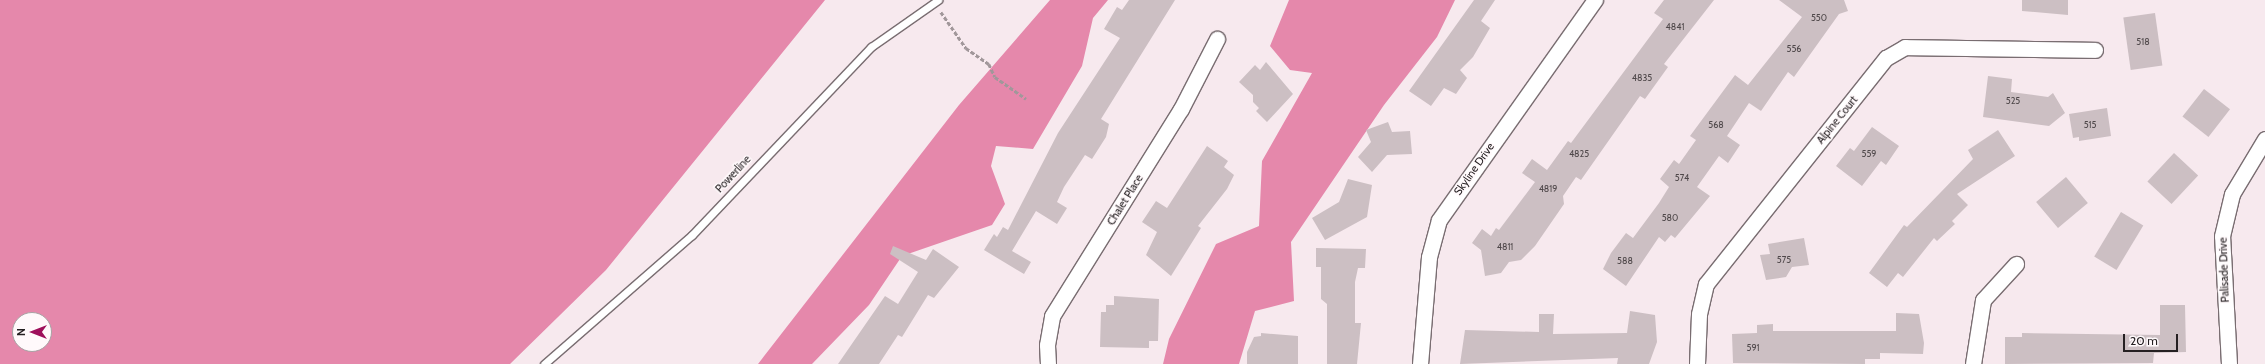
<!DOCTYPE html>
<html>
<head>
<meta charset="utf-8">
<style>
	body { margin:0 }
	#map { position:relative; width:2265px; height:364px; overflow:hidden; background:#f7e9ee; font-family:Cabin,sans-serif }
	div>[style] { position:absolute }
	.forest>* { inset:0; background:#e588ab }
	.building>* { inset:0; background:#ccbfc3; transform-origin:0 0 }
	.path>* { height:2.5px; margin-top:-1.25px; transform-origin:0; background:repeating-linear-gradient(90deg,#a1979a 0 4px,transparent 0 6px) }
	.roads { filter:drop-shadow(1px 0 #796d71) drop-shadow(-1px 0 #796d71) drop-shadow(0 1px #796d71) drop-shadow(0 -1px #796d71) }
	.lane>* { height:7px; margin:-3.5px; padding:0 3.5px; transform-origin:3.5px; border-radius:3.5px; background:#fff }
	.street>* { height:15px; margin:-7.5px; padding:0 7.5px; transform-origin:7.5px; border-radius:7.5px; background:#fff }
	span { translate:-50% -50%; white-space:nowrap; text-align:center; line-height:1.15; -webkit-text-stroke:3px #fff9fb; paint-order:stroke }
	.number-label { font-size:9px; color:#4f484a }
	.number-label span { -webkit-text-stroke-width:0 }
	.street-label { font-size:11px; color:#252022 }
	.north { position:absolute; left:12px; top:312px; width:40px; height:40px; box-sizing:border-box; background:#fff9fb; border:1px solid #a8a2a4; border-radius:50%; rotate:270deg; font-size:11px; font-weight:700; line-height:16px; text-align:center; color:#252022 }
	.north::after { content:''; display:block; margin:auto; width:14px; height:18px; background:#9e0f5b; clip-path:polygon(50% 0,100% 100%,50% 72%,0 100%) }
	.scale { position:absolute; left:2123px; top:334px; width:55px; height:18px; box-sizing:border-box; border:2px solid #252022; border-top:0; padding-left:5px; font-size:12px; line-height:14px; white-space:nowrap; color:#252022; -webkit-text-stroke:3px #fff9fb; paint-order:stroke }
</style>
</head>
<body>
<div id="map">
	<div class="forest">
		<i style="clip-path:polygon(evenodd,0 0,825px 0,606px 270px,510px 364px,0 364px,0 0,20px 320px,44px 320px,44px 344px,20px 344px,20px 320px)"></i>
		<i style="clip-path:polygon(1050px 0,1108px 0,1093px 18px,1082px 66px,1033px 149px,996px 146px,991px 166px,1005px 204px,992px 225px,902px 256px,869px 305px,812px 364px,758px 364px,959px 105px)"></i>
		<i style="clip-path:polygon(1289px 0,1455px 0,1437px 37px,1384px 105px,1291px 242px,1294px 301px,1255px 311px,1239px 364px,1163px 364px,1169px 339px,1216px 244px,1259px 226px,1262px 161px,1312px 73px,1290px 70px,1270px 46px)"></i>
	</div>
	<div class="building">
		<i style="clip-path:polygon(1129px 0,1175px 0,1101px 119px,1109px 124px,1106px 137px,1092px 159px,1085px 155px,1064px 187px,1057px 202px,1067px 208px,1057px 224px,1036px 211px,1012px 251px,1031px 262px,1024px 274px,984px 250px,994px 234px,997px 237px,1003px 227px,1008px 230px,1058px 133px,1120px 38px,1104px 29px,1117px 7px,1122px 10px)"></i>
		<i style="clip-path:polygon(1474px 0,1495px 0,1481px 21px,1490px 28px,1473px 57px,1460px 70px,1467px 78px,1456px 94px,1444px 88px,1431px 106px,1409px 91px)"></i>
		<i style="clip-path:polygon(1664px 0,1714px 0,1664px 64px,1668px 67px,1645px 99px,1640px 96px,1581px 180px,1576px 177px,1563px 196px,1564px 204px,1535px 246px,1521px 260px,1509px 262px,1501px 273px,1485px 276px,1481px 250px,1472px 243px,1482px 229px,1491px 236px,1496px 228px,1499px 230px,1535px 182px,1522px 173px,1532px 159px,1547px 170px,1568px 141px,1571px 143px,1663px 19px,1654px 13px)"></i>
		<i style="clip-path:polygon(1779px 0,1844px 0,1848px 11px,1839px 14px,1794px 77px,1788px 72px,1761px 111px,1749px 103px,1727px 136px,1740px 145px,1728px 163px,1719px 156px,1697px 187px,1710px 196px,1675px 238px,1671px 235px,1665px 242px,1659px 237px,1626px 286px,1603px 269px,1611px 253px,1626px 233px,1633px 238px,1659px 203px,1669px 187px,1660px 179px,1674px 160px,1679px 164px,1696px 140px,1690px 136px,1735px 75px,1748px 85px,1802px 17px)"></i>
		<i style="clip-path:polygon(2022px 0,2068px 0,2068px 15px,2022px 11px)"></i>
		<i style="left:2155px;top:13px;width:53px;height:32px;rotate:82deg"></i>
		<i style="clip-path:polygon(1266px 62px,1293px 94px,1267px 122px,1256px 111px,1259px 108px,1253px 102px,1253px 95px,1239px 82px,1255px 65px,1260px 70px)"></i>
		<i style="clip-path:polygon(1988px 76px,2012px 79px,2011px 92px,2048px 97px,2053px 93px,2065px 113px,2049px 126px,1983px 117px)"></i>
		<i style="left:2204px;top:89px;width:33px;height:35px;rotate:38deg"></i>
		<i style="clip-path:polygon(2107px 108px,2111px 136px,2079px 141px,2079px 137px,2073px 138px,2069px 114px)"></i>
		<i style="clip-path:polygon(1388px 122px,1392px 132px,1410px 131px,1412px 154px,1387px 155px,1372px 172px,1358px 157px,1371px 142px,1366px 130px)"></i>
		<i style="clip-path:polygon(1872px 127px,1899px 146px,1886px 165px,1881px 161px,1862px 186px,1836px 166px,1850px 148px,1854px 151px)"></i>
		<i style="clip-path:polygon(1998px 130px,2015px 156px,1957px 194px,1968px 205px,1952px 221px,1955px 224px,1937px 241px,1934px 238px,1903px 277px,1898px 273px,1887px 287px,1869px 273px,1904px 225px,1907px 227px,1973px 159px,1968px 150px)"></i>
		<i style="clip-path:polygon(1207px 146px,1228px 161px,1224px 167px,1234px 175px,1227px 189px,1198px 226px,1201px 228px,1171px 276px,1146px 255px,1157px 232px,1142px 222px,1156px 201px,1167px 208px)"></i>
		<i style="left:2174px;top:153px;width:33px;height:39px;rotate:43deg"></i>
		<i style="left:2066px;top:177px;width:34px;height:39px;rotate:50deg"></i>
		<i style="clip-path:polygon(1348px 179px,1372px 185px,1367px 217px,1325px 240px,1312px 218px,1339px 202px)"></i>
		<i style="left:2121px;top:212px;width:26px;height:52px;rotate:31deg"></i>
		<i style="clip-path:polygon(1804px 238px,1809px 265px,1792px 267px,1786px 277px,1766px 280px,1760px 255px,1770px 254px,1768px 244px)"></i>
		<i style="clip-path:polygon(893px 246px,926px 260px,933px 249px,959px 267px,934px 298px,928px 295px,902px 337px,898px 335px,879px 364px,838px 364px,885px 296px,898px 304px,918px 272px,890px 254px)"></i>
		<i style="clip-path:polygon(1316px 248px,1366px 249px,1365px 268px,1358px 268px,1355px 282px,1355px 323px,1361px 323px,1357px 364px,1327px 364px,1327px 304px,1321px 299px,1321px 267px,1316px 267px)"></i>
		<i style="clip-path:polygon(1114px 296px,1159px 299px,1158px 341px,1149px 341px,1149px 348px,1100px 347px,1101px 312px,1106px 312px,1106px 305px,1114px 305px)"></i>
		<i style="clip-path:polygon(2160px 305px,2185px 305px,2186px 352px,2154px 353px,2153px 363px,2005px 364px,2005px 337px,2022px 337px,2022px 333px,2160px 335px)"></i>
		<i style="clip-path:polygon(1630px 311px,1655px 315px,1657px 342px,1649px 364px,1617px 364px,1618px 358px,1460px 364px,1465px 330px,1539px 332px,1539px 314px,1554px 314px,1553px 334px,1627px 333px)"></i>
		<i style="clip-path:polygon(1896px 313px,1919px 314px,1924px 343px,1923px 354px,1880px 353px,1880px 359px,1865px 359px,1865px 364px,1733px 363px,1732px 334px,1757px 333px,1757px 325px,1773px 324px,1773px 331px,1896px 331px)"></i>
		<i style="clip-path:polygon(1261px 333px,1298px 336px,1298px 364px,1247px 364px,1247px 352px,1254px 337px,1261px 336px)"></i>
	</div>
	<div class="path">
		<i style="left:941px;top:12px;width:44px;rotate:55.2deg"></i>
		<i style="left:966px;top:48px;width:28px;rotate:35deg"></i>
		<i style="left:989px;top:64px;width:14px;rotate:65deg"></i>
		<i style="left:995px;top:77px;width:38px;rotate:35deg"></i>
	</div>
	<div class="roads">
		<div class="lane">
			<i style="left:544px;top:364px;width:196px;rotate:-41.1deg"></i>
			<i style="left:692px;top:235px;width:260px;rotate:-46.4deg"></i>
			<i style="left:871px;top:47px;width:82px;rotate:-35deg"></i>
		</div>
		<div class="street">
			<i style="left:1048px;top:364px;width:19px;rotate:-93deg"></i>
			<i style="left:1047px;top:345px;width:29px;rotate:-80deg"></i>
			<i style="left:1052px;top:316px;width:244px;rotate:-58.1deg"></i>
			<i style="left:1181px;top:109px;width:79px;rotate:-62.8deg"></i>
			<i style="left:1420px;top:364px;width:107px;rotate:-85.2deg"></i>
			<i style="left:1429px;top:257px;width:38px;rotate:-75deg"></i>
			<i style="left:1439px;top:220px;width:270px;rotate:-54.7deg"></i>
			<i style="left:1697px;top:364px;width:50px;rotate:-87.7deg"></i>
			<i style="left:1699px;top:314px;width:31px;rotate:-77deg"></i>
			<i style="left:1706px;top:284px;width:289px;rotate:-51.5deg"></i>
			<i style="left:1886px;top:58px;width:22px;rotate:-30deg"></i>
			<i style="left:1905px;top:47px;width:190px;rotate:0.9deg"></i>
			<i style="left:1973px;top:364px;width:65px;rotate:-81.1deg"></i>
			<i style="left:1983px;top:300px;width:49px;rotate:-47.5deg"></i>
			<i style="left:2229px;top:364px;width:128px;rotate:-93.1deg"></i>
			<i style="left:2222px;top:236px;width:43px;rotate:-76.6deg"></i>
			<i style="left:2232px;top:194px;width:64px;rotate:-59deg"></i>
		</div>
	</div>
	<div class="number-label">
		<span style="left:1819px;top:18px">550</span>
		<span style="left:1675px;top:27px">4841</span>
		<span style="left:2143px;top:42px">518</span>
		<span style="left:1794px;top:49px">556</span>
		<span style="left:1642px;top:78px">4835</span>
		<span style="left:2013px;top:101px">525</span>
		<span style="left:1716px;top:125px">568</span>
		<span style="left:2090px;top:125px">515</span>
		<span style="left:1579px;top:154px">4825</span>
		<span style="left:1869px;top:154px">559</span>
		<span style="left:1682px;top:178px">574</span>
		<span style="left:1548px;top:189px">4819</span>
		<span style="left:1670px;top:218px">580</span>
		<span style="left:1505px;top:247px">4811</span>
		<span style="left:1784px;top:260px">575</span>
		<span style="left:1625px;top:261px">588</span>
		<span style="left:1753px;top:348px">591</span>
	</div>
	<div class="street-label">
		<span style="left:1837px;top:120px;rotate:-51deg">Alpine Court</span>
		<span style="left:1474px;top:169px;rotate:-55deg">Skyline Drive</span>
		<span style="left:733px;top:174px;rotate:-47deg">Powerline</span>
		<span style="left:1125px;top:200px;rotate:-58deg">Chalet Place</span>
		<span style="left:2224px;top:270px;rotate:-92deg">Palisade Drive</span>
	</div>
	<div class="north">N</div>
	<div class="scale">20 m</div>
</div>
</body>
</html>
